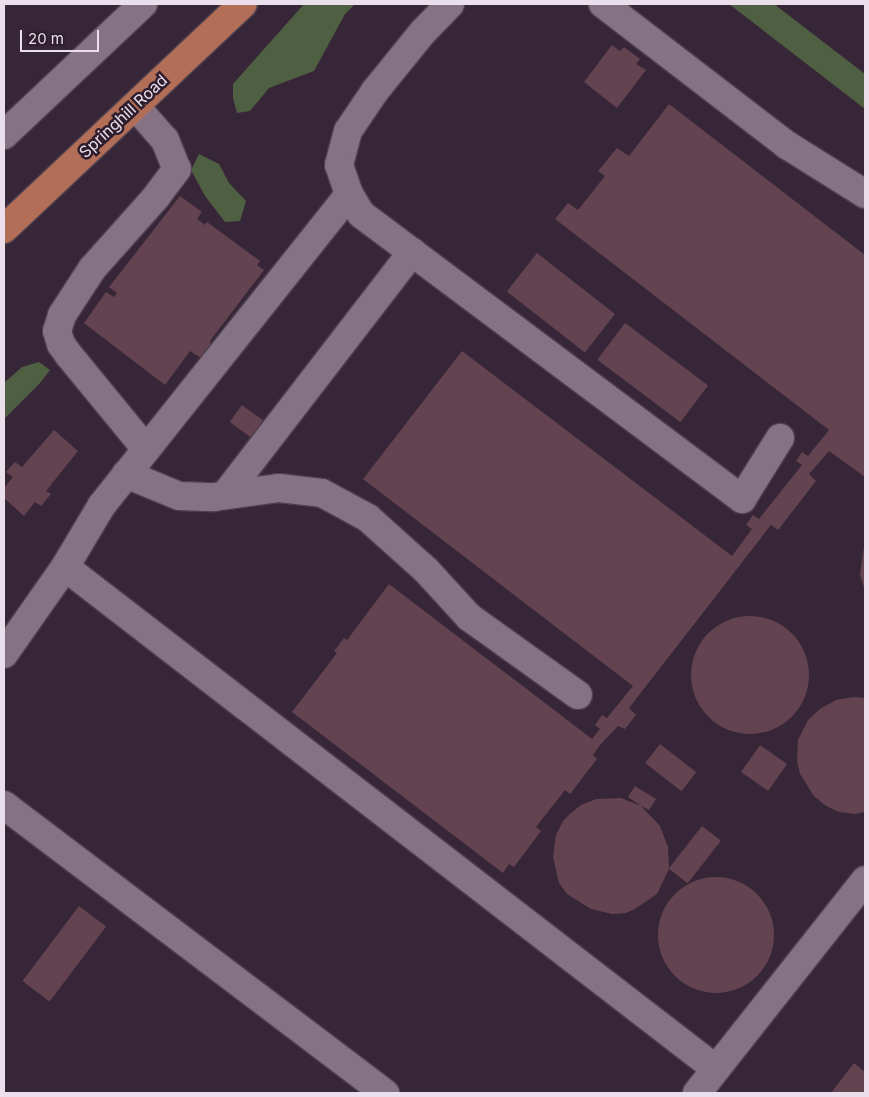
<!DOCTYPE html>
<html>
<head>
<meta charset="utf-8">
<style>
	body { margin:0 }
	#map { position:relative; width:869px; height:1097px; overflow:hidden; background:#372637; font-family:Inter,sans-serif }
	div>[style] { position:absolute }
	.forest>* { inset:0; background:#4f5f42 }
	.building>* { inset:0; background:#634350; transform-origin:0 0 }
	.round { border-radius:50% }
	.roads { filter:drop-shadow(1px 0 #4f414f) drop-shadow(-1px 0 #4f414f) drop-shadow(0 1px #4f414f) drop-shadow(0 -1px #4f414f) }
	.minor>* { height:28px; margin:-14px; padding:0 14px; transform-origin:14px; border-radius:14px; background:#867285 }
	.major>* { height:28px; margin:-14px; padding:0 14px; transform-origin:14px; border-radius:14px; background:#b36e57 }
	span { translate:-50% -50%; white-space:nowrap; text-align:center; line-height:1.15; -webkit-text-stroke:5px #2d1d2d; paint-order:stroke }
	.street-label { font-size:16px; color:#eadfea }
	.frame { position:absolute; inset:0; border:5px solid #eadfea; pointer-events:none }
	.scale { position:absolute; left:20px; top:30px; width:79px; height:22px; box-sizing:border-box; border:2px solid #eadfea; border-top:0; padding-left:6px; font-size:15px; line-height:18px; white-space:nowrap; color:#eadfea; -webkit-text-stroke:4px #2d1d2d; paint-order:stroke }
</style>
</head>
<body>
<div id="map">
	<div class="forest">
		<i style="clip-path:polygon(304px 4px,355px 4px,345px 14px,314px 71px,269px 88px,250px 111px,237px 113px,233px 98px,233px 84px)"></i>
		<i style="clip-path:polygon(729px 4px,774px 4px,865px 74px,865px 109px)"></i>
		<i style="clip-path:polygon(199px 154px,219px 164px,229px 183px,246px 201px,240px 221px,225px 222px,205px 196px,191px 170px)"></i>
		<i style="clip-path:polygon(39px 362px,50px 370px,40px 383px,4px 419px,4px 383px,22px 367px)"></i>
	</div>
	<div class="building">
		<i style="clip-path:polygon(612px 45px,620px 51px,624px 47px,640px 59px,636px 64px,646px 70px,617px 108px,584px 82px)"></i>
		<i style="clip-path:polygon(669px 104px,865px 255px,865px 477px,829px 451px,809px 474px,816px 481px,778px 530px,771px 525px,629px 708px,636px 715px,625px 729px,618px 726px,600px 745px,593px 755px,597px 759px,570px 794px,565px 790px,558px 799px,536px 827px,541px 831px,514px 867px,509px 864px,503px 873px,292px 712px,337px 653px,334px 651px,344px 638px,347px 640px,389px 584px,592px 739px,600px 729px,595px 725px,602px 715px,607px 718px,633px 686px,363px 479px,462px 351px,732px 556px,752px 529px,746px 525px,753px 515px,759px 519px,802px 465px,796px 461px,802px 452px,808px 456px,829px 430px,555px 219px,568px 203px,578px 210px,605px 176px,598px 171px,617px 148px,629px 156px)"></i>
		<i style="clip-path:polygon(180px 196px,202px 212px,197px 219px,205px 225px,207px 222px,260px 261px,257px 265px,264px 270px,210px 341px,211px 346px,201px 358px,190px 351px,165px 385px,84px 323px,106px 292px,114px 297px,117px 293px,109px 287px)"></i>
		<i style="left:537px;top:253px;width:99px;height:49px;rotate:38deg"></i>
		<i style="left:625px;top:323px;width:104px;height:46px;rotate:37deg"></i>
		<i style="left:242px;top:405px;width:26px;height:21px;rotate:36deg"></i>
		<i style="clip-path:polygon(54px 430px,78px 451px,46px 491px,51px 494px,41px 506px,35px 502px,24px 516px,4px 498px,4px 488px,13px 477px,6px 472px,15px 462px,22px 467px)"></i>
		<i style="clip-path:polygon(864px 547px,865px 547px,865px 592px,860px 574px)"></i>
		<i class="round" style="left:691px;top:616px;width:118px;height:118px"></i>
		<i style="clip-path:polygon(853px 697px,865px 698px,865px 812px,855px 814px,839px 812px,826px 806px,814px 796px,800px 774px,797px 760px,798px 740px,808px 720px,820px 709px,836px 700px)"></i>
		<i style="left:660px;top:744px;width:46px;height:24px;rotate:38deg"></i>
		<i style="left:760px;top:745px;width:33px;height:33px;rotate:35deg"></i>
		<i style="clip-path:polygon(635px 786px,656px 799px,649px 810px,641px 806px,660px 826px,668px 847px,669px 869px,657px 894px,635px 909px,626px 913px,612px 914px,591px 909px,567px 894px,559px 883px,553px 857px,556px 835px,563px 821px,571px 813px,581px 805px,596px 799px,621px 798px,641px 806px,628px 797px)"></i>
		<i style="left:702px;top:826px;width:24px;height:54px;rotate:38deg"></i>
		<i class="round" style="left:658px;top:877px;width:116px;height:116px"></i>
		<i style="left:79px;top:906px;width:34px;height:94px;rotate:37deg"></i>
		<i style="clip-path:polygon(854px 1063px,865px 1072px,865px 1093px,831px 1093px)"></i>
	</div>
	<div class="roads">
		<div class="minor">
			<i style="left:450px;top:4px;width:40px;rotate:134deg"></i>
			<i style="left:422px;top:33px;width:75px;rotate:129deg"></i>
			<i style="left:375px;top:91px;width:48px;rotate:124deg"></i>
			<i style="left:348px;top:131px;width:35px;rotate:105deg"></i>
			<i style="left:339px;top:165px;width:31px;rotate:71deg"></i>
			<i style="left:349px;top:194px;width:23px;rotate:59deg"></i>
			<i style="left:361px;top:214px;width:476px;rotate:36.8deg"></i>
			<i style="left:742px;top:499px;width:72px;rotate:-58.1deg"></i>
			<i style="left:603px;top:4px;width:232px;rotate:37.5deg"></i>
			<i style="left:787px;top:145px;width:92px;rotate:32.1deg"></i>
			<i style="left:135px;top:106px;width:45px;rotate:48.6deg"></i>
			<i style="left:165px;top:140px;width:31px;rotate:68deg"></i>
			<i style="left:177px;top:169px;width:34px;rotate:127deg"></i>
			<i style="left:157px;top:196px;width:98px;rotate:131.7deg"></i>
			<i style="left:92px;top:269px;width:55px;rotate:123.1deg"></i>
			<i style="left:62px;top:315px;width:17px;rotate:107deg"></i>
			<i style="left:57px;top:331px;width:14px;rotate:73deg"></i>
			<i style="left:61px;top:344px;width:12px;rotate:55deg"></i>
			<i style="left:68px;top:354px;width:123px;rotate:50.6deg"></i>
			<i style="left:4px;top:135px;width:191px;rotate:-43.3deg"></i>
			<i style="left:126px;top:474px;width:57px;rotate:22.5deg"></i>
			<i style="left:179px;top:496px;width:35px;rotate:2deg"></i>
			<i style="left:214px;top:497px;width:66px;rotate:-7.9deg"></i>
			<i style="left:279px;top:488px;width:43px;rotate:6.6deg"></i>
			<i style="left:322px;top:493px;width:52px;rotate:28.5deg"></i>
			<i style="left:368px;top:518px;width:78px;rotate:41.9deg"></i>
			<i style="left:426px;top:570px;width:64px;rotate:47.5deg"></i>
			<i style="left:469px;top:617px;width:134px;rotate:35.6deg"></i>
			<i style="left:225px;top:495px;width:307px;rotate:-52.4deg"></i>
			<i style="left:65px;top:567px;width:822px;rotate:37.64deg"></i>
			<i style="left:4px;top:654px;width:106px;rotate:-55deg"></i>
			<i style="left:65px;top:567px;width:72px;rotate:-59.2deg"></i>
			<i style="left:102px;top:505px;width:397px;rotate:-51.5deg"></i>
			<i style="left:4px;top:805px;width:478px;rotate:37.1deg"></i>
			<i style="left:697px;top:1093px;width:271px;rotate:-51.7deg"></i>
		</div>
		<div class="major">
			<i style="left:4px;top:229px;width:328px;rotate:-43.3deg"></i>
		</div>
	</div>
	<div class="street-label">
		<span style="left:123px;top:116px;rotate:-43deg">Springhill Road</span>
	</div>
	<div class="frame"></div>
	<div class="scale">20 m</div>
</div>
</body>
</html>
